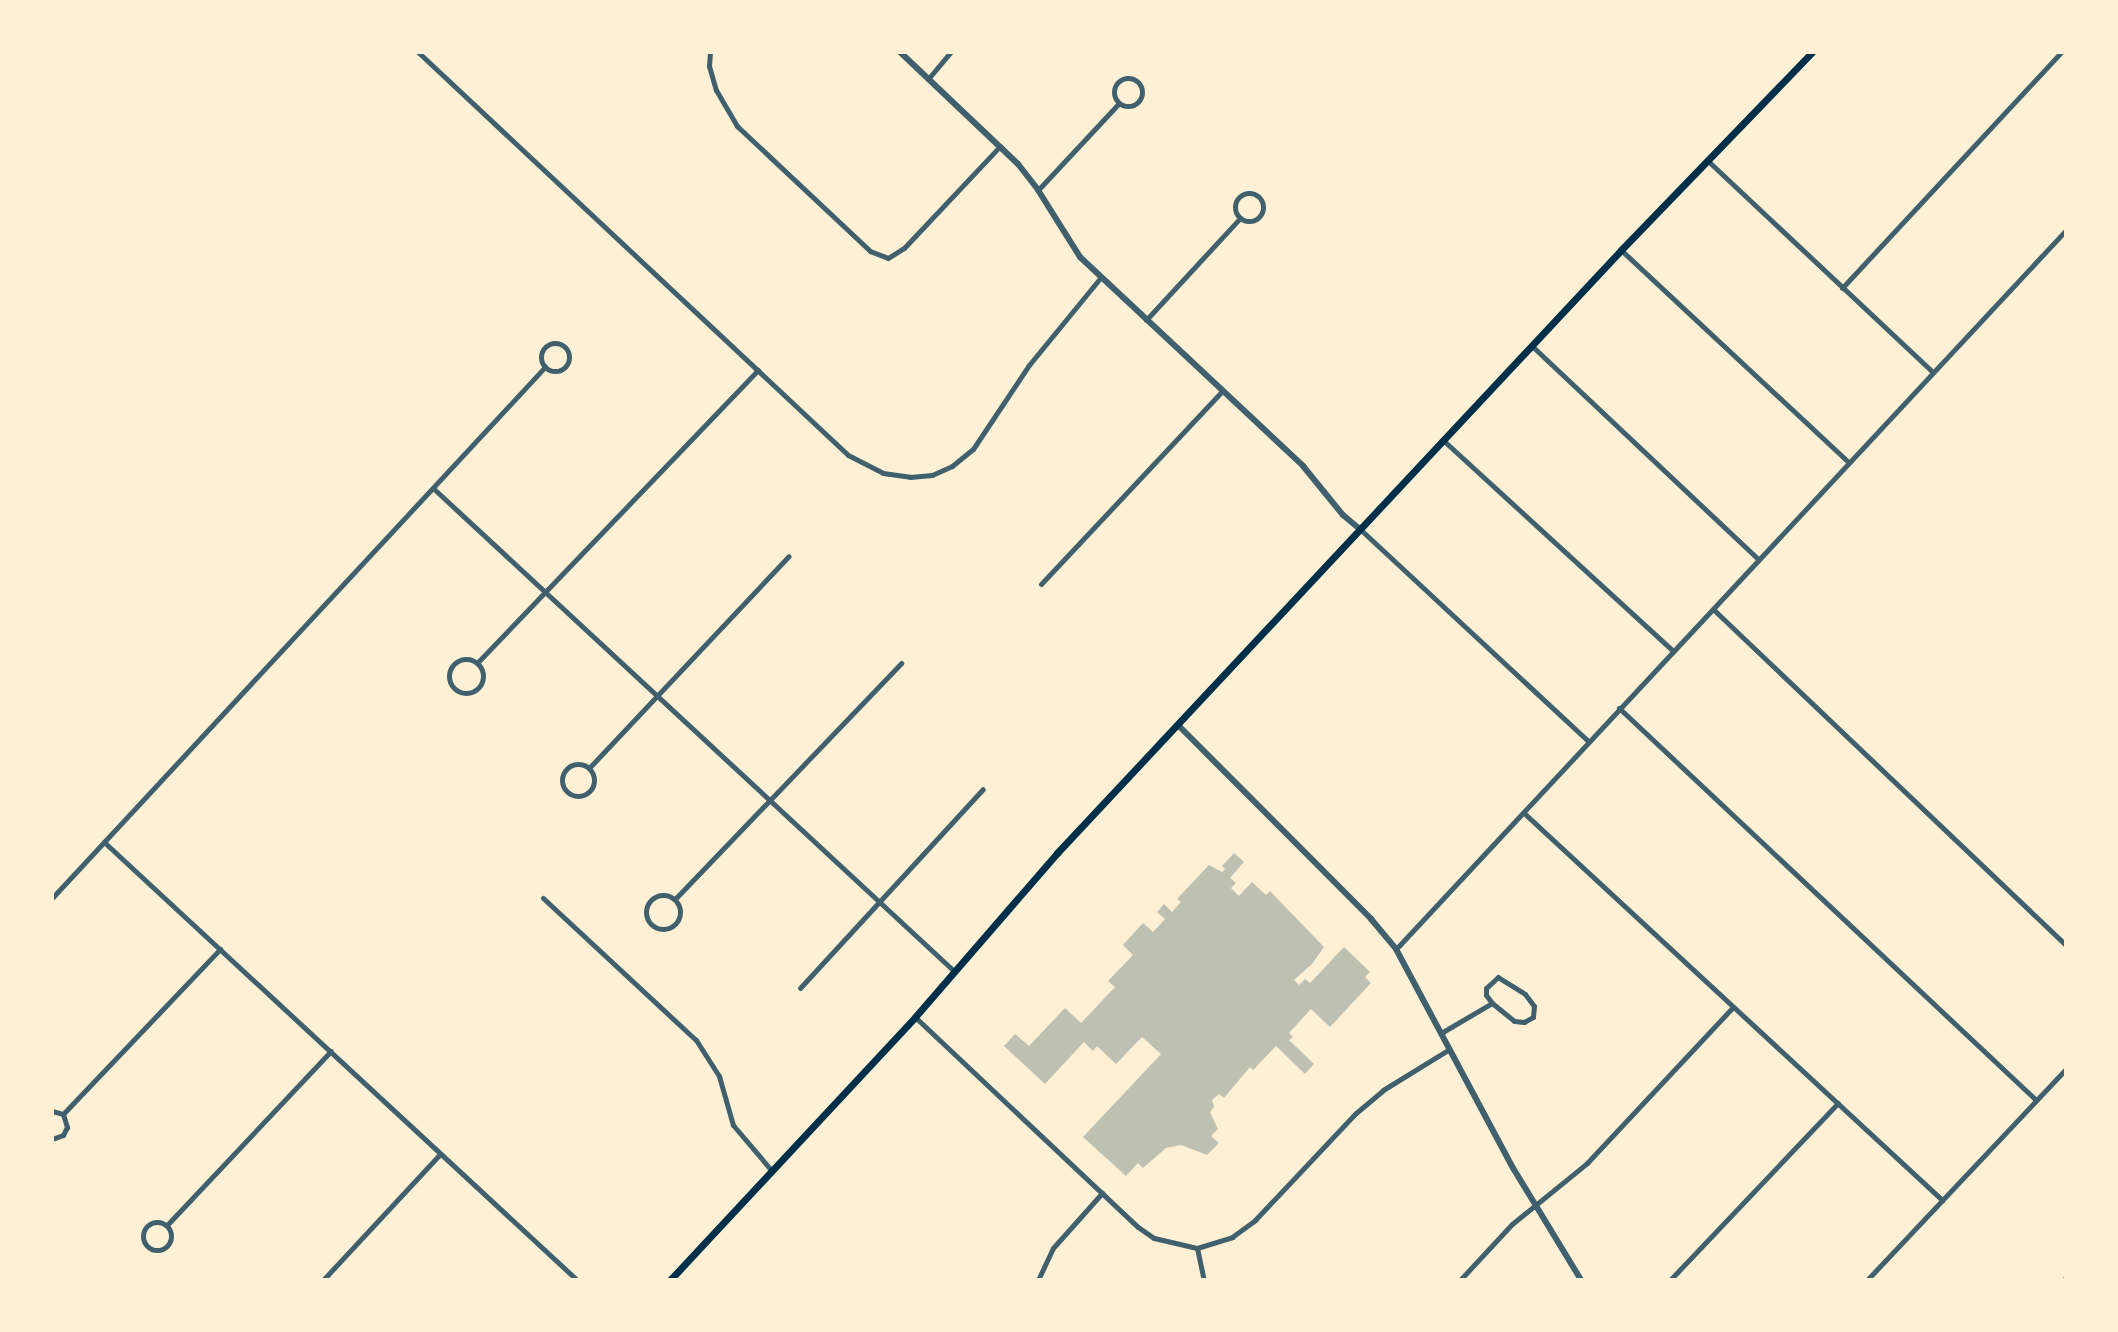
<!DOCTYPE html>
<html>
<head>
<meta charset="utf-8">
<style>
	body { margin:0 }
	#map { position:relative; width:2118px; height:1332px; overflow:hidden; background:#fdf0d5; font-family:"Fira Sans",sans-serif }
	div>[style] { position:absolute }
	.building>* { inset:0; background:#bec0b2 }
	.minor>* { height:5px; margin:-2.5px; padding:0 2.5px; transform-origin:2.5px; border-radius:2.5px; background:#3f606c }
	.minor>.ring { margin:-2.5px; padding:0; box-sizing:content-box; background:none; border:5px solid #3f606c; border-radius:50% }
	.tertiary>* { height:6px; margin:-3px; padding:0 3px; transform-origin:3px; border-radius:3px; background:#3f606c }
	.secondary>* { height:7px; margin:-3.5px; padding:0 3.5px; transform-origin:3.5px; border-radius:3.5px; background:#003049 }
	span { translate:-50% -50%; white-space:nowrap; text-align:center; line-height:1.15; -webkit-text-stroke:7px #fdf0d5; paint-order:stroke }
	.frame { position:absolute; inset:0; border:54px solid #fdf0d5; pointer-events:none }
</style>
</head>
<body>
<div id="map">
	<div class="building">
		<i style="clip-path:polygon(1234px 853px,1244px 862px,1230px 878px,1236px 883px,1231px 888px,1239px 896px,1252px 882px,1266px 895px,1270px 891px,1324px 947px,1312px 964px,1294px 980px,1299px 985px,1305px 979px,1310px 983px,1344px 947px,1370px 972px,1365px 977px,1371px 983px,1330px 1027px,1311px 1009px,1289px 1033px,1293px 1037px,1289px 1040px,1314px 1064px,1305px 1074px,1276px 1046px,1253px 1070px,1250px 1067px,1224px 1098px,1219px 1094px,1212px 1100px,1214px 1107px,1210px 1112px,1218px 1129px,1211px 1136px,1219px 1143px,1207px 1155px,1181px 1145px,1166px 1148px,1143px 1168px,1138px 1163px,1126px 1176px,1083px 1137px,1161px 1054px,1142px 1037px,1116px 1064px,1097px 1046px,1093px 1051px,1084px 1042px,1045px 1084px,1004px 1046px,1015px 1034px,1029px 1046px,1065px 1008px,1081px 1023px,1115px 987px,1108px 981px,1133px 955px,1123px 945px,1143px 923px,1153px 932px,1165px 919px,1157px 912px,1164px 904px,1172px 912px,1181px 902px,1177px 899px,1209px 865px,1222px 872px,1225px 869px,1222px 866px)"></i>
	</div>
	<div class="minor">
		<i style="left:418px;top:52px;width:589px;rotate:43.14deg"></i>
		<i style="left:848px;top:455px;width:39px;rotate:27deg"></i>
		<i style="left:883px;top:473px;width:27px;rotate:8deg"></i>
		<i style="left:910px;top:477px;width:22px;rotate:-5deg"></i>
		<i style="left:932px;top:475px;width:22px;rotate:-24deg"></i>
		<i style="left:952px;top:466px;width:27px;rotate:-39deg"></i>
		<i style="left:973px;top:449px;width:101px;rotate:-56.3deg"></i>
		<i style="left:1029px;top:365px;width:114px;rotate:-50.7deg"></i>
		<i style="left:710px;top:52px;width:14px;rotate:94deg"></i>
		<i style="left:709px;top:66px;width:25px;rotate:74deg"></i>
		<i style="left:716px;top:90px;width:42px;rotate:59.7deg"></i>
		<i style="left:737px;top:126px;width:183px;rotate:43.2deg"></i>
		<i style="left:870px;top:251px;width:19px;rotate:21deg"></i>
		<i style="left:888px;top:258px;width:19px;rotate:-32deg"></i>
		<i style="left:904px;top:248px;width:140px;rotate:-46.7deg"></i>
		<i class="ring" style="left:1114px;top:78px;width:23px;height:23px"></i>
		<i style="left:928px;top:79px;width:35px;rotate:-50deg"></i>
		<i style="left:1707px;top:160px;width:310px;rotate:43.2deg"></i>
		<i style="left:1038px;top:190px;width:119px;rotate:-47deg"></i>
		<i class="ring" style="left:1235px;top:193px;width:23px;height:23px"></i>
		<i style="left:1621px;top:250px;width:309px;rotate:43deg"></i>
		<i style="left:1842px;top:288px;width:322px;rotate:-47.1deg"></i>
		<i style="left:1146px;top:320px;width:139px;rotate:-47.3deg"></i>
		<i class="ring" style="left:541px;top:343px;width:23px;height:23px"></i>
		<i style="left:1532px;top:346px;width:311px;rotate:43.3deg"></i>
		<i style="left:1444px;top:441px;width:311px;rotate:42.5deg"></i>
		<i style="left:434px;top:489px;width:709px;rotate:42.83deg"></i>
		<i style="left:1361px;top:530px;width:310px;rotate:42.9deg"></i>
		<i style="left:1041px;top:584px;width:263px;rotate:-46.8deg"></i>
		<i style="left:1714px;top:610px;width:486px;rotate:43.6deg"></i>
		<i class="ring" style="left:449px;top:659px;width:29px;height:29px"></i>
		<i style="left:477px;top:663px;width:406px;rotate:-46.2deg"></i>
		<i style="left:1619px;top:708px;width:572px;rotate:43.23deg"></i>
		<i class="ring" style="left:562px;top:764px;width:27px;height:27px"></i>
		<i style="left:589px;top:768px;width:291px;rotate:-46.7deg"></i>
		<i style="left:1524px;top:813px;width:570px;rotate:42.79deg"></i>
		<i style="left:104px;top:842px;width:645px;rotate:42.8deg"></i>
		<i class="ring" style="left:646px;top:895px;width:29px;height:29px"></i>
		<i style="left:52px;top:898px;width:725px;rotate:-47.13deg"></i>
		<i style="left:543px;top:898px;width:209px;rotate:42.9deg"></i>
		<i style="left:696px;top:1040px;width:43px;rotate:57.4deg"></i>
		<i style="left:719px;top:1076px;width:51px;rotate:74.1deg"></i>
		<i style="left:733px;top:1125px;width:60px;rotate:49.7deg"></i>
		<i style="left:675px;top:899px;width:327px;rotate:-46.2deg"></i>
		<i style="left:1396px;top:949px;width:983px;rotate:-47.02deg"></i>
		<i style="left:800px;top:988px;width:270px;rotate:-47.4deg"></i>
		<i style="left:915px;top:1017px;width:306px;rotate:43.3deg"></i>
		<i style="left:1138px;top:1227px;width:19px;rotate:35deg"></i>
		<i style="left:1154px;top:1238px;width:44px;rotate:13.1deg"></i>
		<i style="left:1197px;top:1248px;width:37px;rotate:-17deg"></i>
		<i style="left:1232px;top:1237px;width:29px;rotate:-36deg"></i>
		<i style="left:1255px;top:1220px;width:147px;rotate:-46.7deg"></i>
		<i style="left:1356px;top:1113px;width:35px;rotate:-40deg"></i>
		<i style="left:1383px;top:1090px;width:76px;rotate:-31.6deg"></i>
		<i style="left:1441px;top:1033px;width:59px;rotate:-30.5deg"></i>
		<i style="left:1492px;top:1003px;width:28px;rotate:39deg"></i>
		<i style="left:1514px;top:1021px;width:10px;rotate:6deg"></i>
		<i style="left:1524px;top:1022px;width:10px;rotate:-29deg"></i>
		<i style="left:1533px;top:1017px;width:11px;rotate:-85deg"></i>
		<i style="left:1534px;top:1006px;width:15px;rotate:-127deg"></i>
		<i style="left:1525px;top:994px;width:32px;rotate:-148deg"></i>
		<i style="left:1498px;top:977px;width:16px;rotate:137deg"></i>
		<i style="left:1486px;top:988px;width:7px;rotate:90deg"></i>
		<i style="left:1486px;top:995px;width:10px;rotate:53deg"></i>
		<i style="left:52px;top:1111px;width:11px;rotate:15deg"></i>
		<i style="left:63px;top:1114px;width:14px;rotate:73deg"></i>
		<i style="left:67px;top:1127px;width:9px;rotate:117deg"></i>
		<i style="left:63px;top:1135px;width:12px;rotate:160deg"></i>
		<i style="left:63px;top:1114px;width:228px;rotate:-46.4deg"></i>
		<i class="ring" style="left:143px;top:1222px;width:23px;height:23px"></i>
		<i style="left:167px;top:1225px;width:239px;rotate:-46.7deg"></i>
		<i style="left:1197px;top:1248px;width:33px;rotate:78deg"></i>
		<i style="left:323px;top:1280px;width:172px;rotate:-47.1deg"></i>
		<i style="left:1038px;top:1280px;width:35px;rotate:-65deg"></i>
		<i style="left:1053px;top:1248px;width:74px;rotate:-48.3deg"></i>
		<i style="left:1460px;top:1280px;width:76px;rotate:-47.1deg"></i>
		<i style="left:1512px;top:1224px;width:97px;rotate:-39.1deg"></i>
		<i style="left:1587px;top:1163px;width:212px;rotate:-46.9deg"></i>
		<i style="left:1670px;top:1280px;width:244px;rotate:-46.5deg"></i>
		<i style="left:1867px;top:1280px;width:290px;rotate:-46.7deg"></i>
		<i style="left:2064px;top:1280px;width:4px;rotate:-56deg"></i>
	</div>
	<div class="tertiary">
		<i style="left:900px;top:52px;width:163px;rotate:43.5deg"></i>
		<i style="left:1018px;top:164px;width:33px;rotate:52deg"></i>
		<i style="left:1038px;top:190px;width:79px;rotate:57.9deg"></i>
		<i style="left:1080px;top:257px;width:306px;rotate:43.1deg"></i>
		<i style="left:1303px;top:466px;width:63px;rotate:50.8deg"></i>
		<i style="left:1343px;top:515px;width:23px;rotate:40deg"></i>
		<i style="left:1178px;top:725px;width:274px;rotate:45.1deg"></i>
		<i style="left:1371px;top:919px;width:39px;rotate:50deg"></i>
		<i style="left:1396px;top:949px;width:248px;rotate:61.9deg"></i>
		<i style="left:1513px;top:1168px;width:131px;rotate:58.7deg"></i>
	</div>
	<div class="secondary">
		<i style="left:670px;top:1280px;width:359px;rotate:-47deg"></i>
		<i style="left:915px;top:1017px;width:217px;rotate:-49.1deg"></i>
		<i style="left:1057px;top:853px;width:826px;rotate:-46.91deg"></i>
		<i style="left:1621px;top:250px;width:275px;rotate:-46deg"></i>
	</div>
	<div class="frame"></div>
</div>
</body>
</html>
